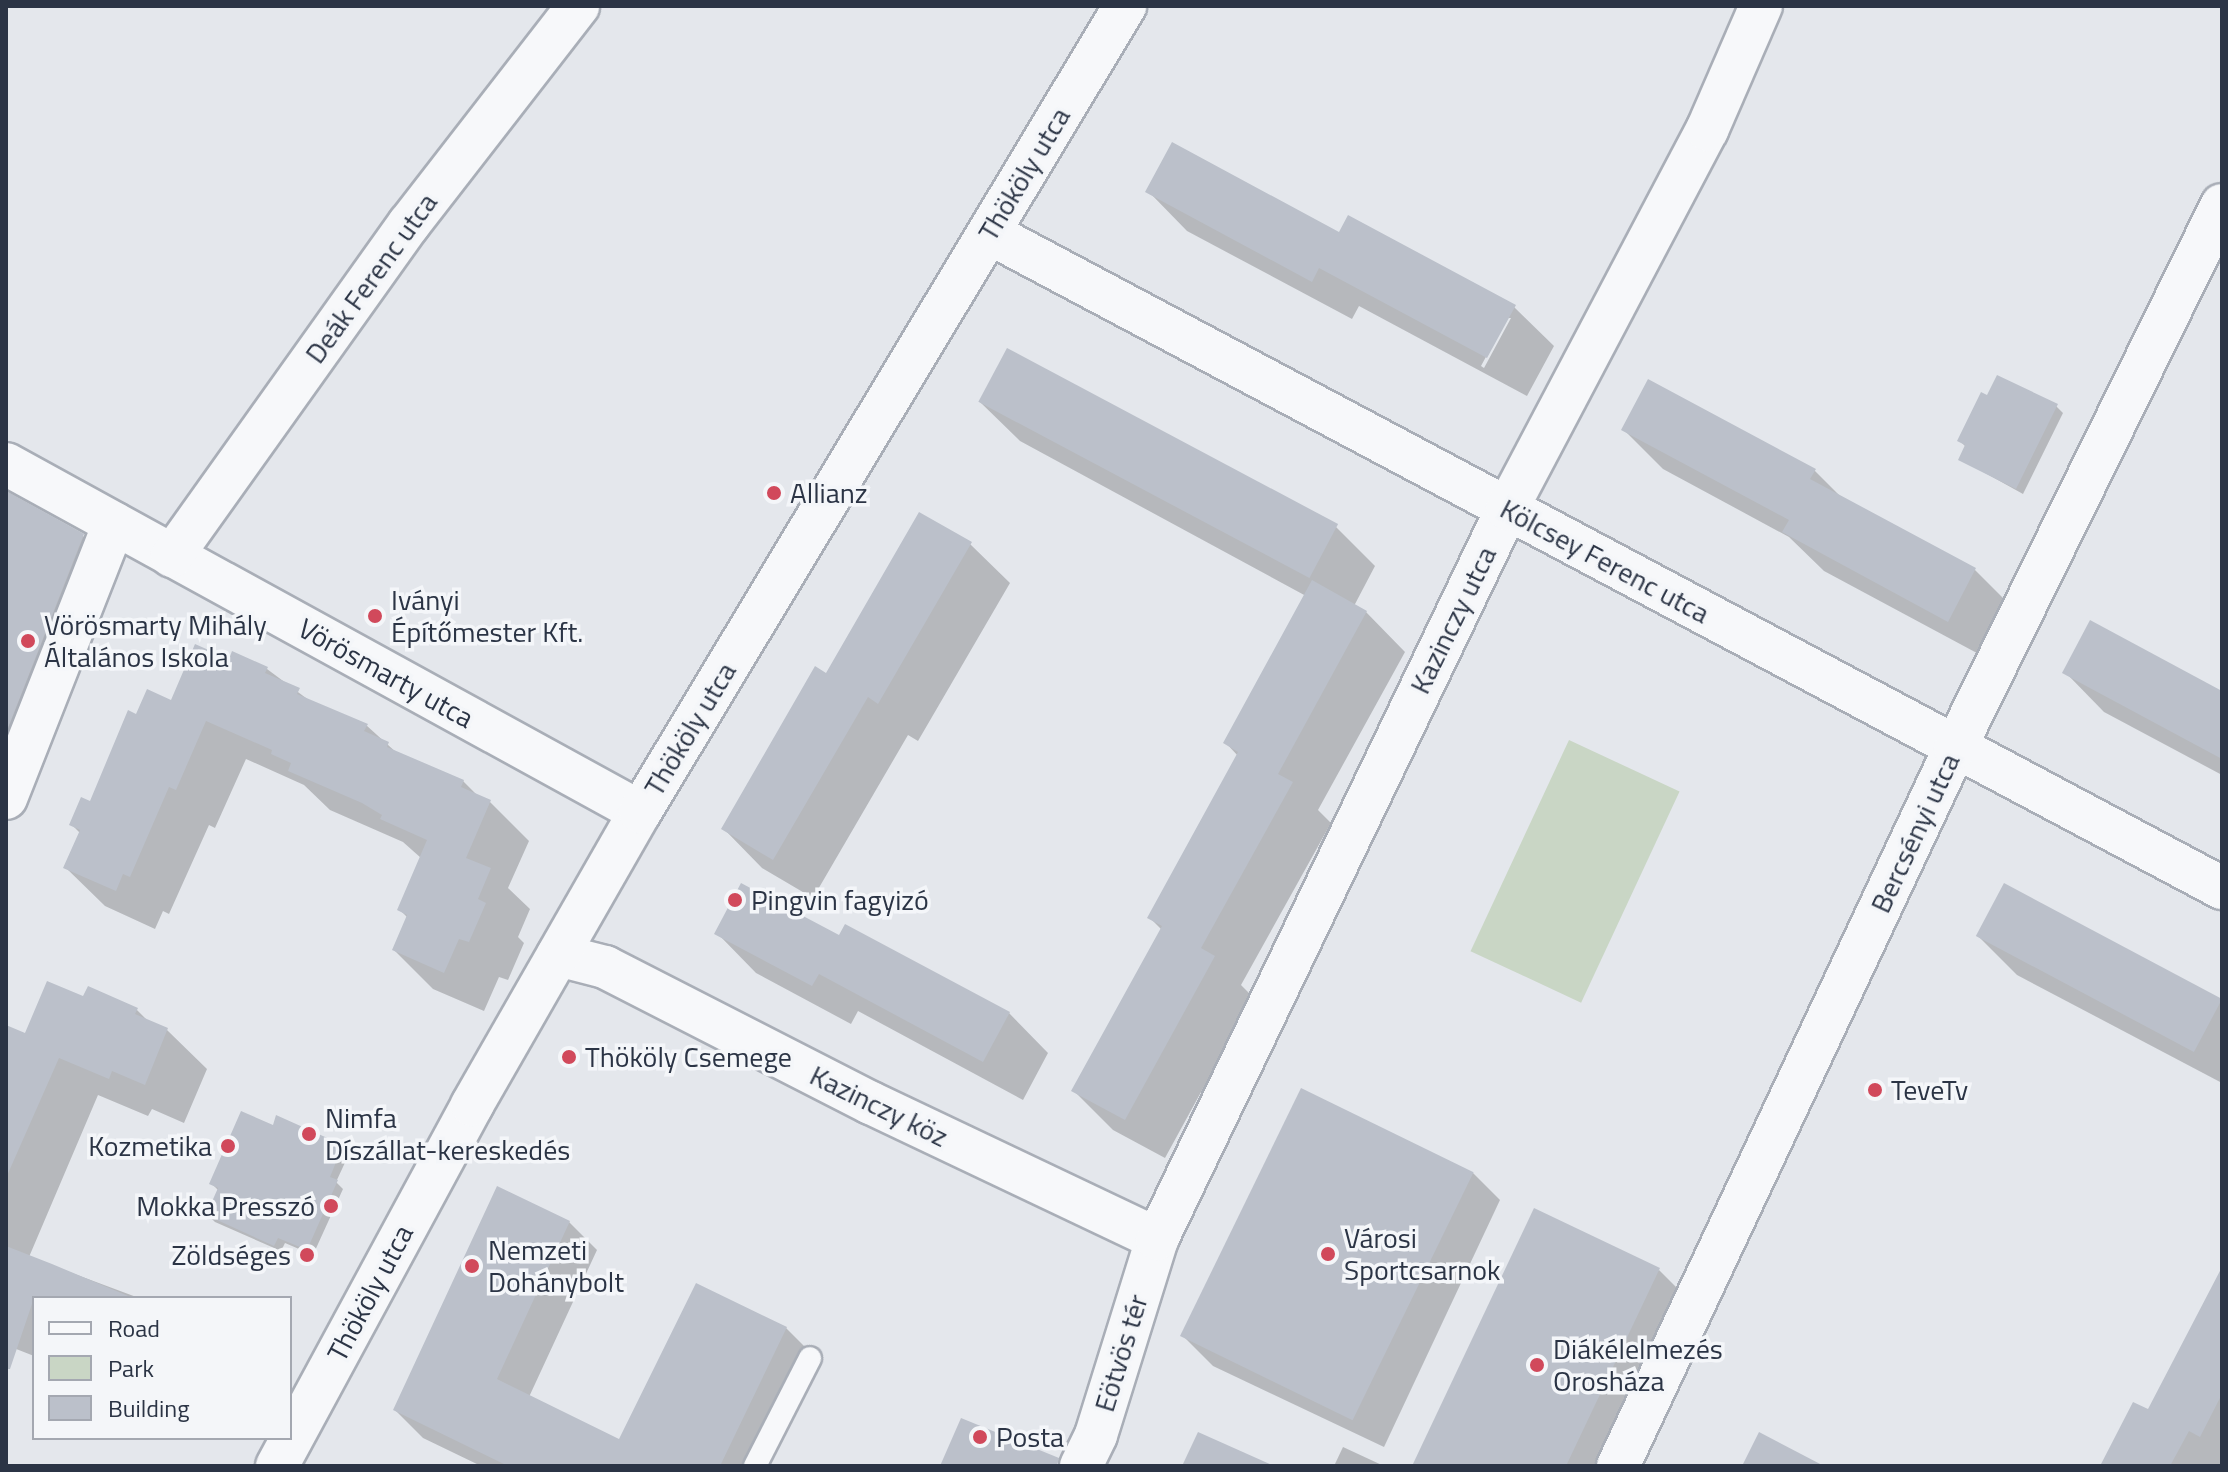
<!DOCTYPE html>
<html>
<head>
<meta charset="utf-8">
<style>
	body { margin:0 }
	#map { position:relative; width:2228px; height:1472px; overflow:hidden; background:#e4e7ec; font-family:"Titillium Web",sans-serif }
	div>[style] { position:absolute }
	.green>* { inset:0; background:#c9d6c5; transform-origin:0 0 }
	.shadow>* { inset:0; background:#0003 }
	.building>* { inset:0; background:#bbc0ca; transform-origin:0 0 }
	.roads { filter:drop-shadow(2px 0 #a9aeb7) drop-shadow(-2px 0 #a9aeb7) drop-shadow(0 2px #a9aeb7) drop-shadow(0 -2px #a9aeb7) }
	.service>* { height:22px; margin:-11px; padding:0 11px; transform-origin:11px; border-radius:11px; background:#f7f8fa }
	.minor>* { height:42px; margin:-21px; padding:0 21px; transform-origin:21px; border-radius:21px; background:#f7f8fa }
	.dots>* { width:22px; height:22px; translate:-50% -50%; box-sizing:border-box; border:4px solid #f4f6f9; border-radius:50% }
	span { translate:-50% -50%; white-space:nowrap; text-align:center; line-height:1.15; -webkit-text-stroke:7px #f4f6f9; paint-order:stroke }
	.street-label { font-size:28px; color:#2b3445 }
	.poi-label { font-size:28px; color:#2b3445 }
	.left { translate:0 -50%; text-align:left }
	.right { translate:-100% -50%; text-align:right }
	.frame { position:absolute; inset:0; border:8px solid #2b3445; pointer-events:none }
	.legend { position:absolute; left:32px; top:1296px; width:260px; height:144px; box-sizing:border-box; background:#f4f6f9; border:2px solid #a4a8b1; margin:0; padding:10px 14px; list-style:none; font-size:24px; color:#2b3445 }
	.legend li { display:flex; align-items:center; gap:16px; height:40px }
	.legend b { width:40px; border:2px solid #a4a8b1 }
</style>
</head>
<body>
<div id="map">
	<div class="green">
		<i style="left:1569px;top:740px;width:122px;height:233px;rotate:25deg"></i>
	</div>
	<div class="shadow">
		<i style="clip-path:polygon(evenodd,1148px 191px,1340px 234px,1514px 307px,1554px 346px,1527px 396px,1359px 306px,1352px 319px,1187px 231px,1148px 191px,1507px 318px,1511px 318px,1484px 368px,1481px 366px,1507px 318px)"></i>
		<i style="clip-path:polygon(980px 402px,1336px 527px,1375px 566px,1354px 606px,1366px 612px,1405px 652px,1318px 810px,1331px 823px,1241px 985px,1253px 997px,1165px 1158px,1113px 1130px,1074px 1091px,1162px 930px,1150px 918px,1238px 756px,1225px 742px,1306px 596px,1020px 441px)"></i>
		<i style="clip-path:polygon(2056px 406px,2063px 413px,2023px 494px,1960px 459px,1966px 447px,1960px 441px)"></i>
		<i style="clip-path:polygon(1624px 430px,1815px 471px,1842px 498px,1975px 570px,2014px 609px,1988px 659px,1824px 571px,1789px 537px,1663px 469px)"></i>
		<i style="clip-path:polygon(6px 493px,83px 536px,106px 559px,6px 818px)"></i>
		<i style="clip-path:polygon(970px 544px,1010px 583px,918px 741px,908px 735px,813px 898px,762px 868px,723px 828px,827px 676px)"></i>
		<i style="clip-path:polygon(230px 662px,267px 669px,310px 701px,366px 725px,398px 754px,463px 781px,478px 796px,490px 802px,529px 841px,508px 888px,530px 909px,518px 937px,524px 943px,508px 980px,499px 977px,484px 1011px,433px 989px,394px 950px,408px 918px,399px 909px,421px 858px,403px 842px,330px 810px,304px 785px,246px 759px,215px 828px,209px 825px,169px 914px,163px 911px,155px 929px,105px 906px,65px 867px,80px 833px,72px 825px,91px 803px,137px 716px,172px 702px)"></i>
		<i style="clip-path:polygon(2065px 672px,2222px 693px,2222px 775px,2104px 712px)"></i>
		<i style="clip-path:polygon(717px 933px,1009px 1013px,1048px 1053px,1023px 1100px,858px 1011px,851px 1024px,756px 973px)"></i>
		<i style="clip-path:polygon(1978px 936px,2222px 1001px,2222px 1083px,2017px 975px)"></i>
		<i style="clip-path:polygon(84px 999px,136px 1009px,149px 1022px,167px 1030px,207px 1069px,184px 1123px,152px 1109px,148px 1116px,98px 1095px,29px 1257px,139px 1298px,34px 1298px,34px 1356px,6px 1345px,6px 1027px,26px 1036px)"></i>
		<i style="clip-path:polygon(274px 1127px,342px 1147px,349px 1154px,336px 1182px,343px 1189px,313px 1255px,285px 1243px,281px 1251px,215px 1222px,208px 1215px,219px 1191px,211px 1183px)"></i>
		<i style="clip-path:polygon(1472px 1172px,1500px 1200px,1384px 1447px,1213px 1366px,1185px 1338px)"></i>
		<i style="clip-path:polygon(569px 1222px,597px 1250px,529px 1397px,620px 1442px,786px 1328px,814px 1356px,761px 1466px,481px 1466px,423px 1438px,395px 1410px)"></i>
		<i style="clip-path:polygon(1659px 1270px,1680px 1291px,1598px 1466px,1419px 1466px)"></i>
		<i style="clip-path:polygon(2222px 1271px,2222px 1466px,2102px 1466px,2149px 1412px)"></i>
		<i style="clip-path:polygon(1343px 1447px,1384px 1466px,1334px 1466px)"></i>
	</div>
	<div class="building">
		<i style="clip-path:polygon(1172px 142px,1339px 232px,1348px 215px,1516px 305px,1487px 358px,1319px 268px,1312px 282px,1145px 192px)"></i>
		<i style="left:1007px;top:348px;width:375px;height:61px;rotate:28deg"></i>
		<i style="clip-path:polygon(1997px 375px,2058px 404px,2016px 489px,1958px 460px,1965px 445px,1957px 441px,1981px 392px,1987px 395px)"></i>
		<i style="clip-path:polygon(1648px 379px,1816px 469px,1810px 479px,1976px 568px,1948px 622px,1782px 532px,1789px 520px,1621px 430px)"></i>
		<i style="clip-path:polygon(6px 491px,84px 534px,6px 733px)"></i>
		<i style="clip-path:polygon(919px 512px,972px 542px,878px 704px,868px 697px,773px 860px,721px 829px,815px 666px,826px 673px)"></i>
		<i style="clip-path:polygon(1312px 580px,1367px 611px,1278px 774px,1293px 782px,1201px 948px,1215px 956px,1125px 1120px,1071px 1091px,1162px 926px,1147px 918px,1238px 752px,1223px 743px)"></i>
		<i style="clip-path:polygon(2090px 620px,2222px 691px,2222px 759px,2062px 673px)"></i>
		<i style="clip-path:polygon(195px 644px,229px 659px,232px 651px,268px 667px,265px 673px,300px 688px,297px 694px,368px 724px,364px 731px,389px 742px,387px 747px,464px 780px,461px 787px,491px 800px,466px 858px,491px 868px,478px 899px,486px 903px,469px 942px,459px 939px,444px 973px,392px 950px,407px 915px,397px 910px,427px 840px,380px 819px,382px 815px,362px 803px,288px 771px,291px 763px,271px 754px,272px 750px,206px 721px,176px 790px,169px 787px,130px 877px,123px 874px,116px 891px,63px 868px,80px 830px,69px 825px,81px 797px,90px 801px,128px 710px,136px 714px,147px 689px,171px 700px)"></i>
		<i style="clip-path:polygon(741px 883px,839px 935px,845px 924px,1010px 1012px,983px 1062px,819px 974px,812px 986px,714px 934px)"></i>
		<i style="left:2004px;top:883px;width:247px;height:60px;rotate:28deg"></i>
		<i style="clip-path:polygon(47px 981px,83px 996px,88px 986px,138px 1008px,135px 1014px,168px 1028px,145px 1085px,112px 1071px,109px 1079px,59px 1058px,6px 1178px,6px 1025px,25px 1033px)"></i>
		<i style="left:1301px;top:1088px;width:192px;height:276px;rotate:26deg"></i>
		<i style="clip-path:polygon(241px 1111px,273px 1125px,276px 1115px,343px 1145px,330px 1177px,338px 1180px,307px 1250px,278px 1238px,274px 1246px,206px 1215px,218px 1188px,209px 1184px)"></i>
		<i style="clip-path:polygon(497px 1186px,570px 1221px,497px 1379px,619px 1439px,696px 1283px,787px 1327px,720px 1466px,508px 1466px,393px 1410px)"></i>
		<i style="clip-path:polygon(1534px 1208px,1660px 1268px,1566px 1466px,1412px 1466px)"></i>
		<i style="clip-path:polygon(6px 1246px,52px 1264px,133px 1298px,34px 1298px,10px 1369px,6px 1369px)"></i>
		<i style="clip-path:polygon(2222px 1267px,2222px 1394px,2200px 1437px,2189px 1431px,2170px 1466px,2100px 1466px,2133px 1402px,2148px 1409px)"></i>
		<i style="clip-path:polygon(961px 1418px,1059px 1458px,1057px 1466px,940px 1466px)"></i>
		<i style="clip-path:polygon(1198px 1432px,1274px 1466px,1182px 1466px)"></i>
		<i style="clip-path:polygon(1759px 1432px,1824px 1466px,1742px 1466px)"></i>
	</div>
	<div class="roads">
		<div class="service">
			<i style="left:755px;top:1466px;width:121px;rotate:-63deg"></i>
		</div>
		<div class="minor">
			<i style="left:989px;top:233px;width:1396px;rotate:27.98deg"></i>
			<i style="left:6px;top:464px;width:723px;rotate:28.76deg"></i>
			<i style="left:172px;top:556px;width:408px;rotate:-54.5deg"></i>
			<i style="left:409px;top:224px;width:276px;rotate:-52.2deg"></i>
			<i style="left:6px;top:798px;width:295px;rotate:-68.5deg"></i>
			<i style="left:558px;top:955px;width:49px;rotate:14.3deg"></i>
			<i style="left:605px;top:967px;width:299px;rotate:27.1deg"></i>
			<i style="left:871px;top:1103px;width:317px;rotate:25.4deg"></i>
			<i style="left:277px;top:1466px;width:410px;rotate:-61.6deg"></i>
			<i style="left:472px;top:1105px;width:338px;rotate:-60.2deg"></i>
			<i style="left:640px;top:812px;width:941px;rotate:-58.96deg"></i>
			<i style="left:1081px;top:1466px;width:34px;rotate:-64deg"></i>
			<i style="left:1096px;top:1435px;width:205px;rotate:-72.7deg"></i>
			<i style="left:1157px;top:1239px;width:810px;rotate:-64.38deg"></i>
			<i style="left:1507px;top:509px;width:429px;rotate:-62.2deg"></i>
			<i style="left:1707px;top:130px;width:135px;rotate:-66.5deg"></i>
			<i style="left:1618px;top:1466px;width:793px;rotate:-64.86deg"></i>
			<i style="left:1955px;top:748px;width:605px;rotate:-63.82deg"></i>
		</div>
	</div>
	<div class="dots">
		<i style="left:774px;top:493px;background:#d1495b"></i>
		<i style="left:375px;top:616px;background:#d1495b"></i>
		<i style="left:28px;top:641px;background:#d1495b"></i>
		<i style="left:735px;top:900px;background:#d1495b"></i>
		<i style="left:569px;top:1057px;background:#d1495b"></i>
		<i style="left:1875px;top:1090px;background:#d1495b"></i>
		<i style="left:309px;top:1134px;background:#d1495b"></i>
		<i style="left:228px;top:1146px;background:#d1495b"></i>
		<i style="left:331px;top:1206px;background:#d1495b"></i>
		<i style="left:1328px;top:1254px;background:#d1495b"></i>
		<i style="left:307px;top:1255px;background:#d1495b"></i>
		<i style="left:472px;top:1266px;background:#d1495b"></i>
		<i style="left:1537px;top:1365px;background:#d1495b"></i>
		<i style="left:980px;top:1437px;background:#d1495b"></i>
	</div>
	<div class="street-label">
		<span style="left:1024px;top:174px;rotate:-59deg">Thököly utca</span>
		<span style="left:371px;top:278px;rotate:-54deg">Deák Ferenc utca</span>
		<span style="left:1605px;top:561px;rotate:28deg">Kölcsey Ferenc utca</span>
		<span style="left:1453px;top:620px;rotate:-64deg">Kazinczy utca</span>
		<span style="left:386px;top:673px;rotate:29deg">Vörösmarty utca</span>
		<span style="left:690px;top:729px;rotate:-59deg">Thököly utca</span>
		<span style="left:1915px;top:833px;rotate:-65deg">Bercsényi utca</span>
		<span style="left:879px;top:1106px;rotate:26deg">Kazinczy köz</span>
		<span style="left:370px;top:1293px;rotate:-62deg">Thököly utca</span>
		<span style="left:1121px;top:1353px;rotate:-73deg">Eötvös tér</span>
	</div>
	<div class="poi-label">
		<span class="left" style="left:790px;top:493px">Allianz</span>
		<span class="left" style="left:391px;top:616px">Iványi<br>Építőmester Kft.</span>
		<span class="left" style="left:44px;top:641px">Vörösmarty Mihály<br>Általános Iskola</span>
		<span class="left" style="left:751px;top:900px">Pingvin fagyizó</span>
		<span class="left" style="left:585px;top:1057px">Thököly Csemege</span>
		<span class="left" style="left:1891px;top:1090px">TeveTv</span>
		<span class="left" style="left:325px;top:1134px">Nimfa<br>Díszállat-kereskedés</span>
		<span class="right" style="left:212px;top:1146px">Kozmetika</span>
		<span class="right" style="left:315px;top:1206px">Mokka Presszó</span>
		<span class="left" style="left:1344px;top:1254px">Városi<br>Sportcsarnok</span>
		<span class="left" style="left:488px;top:1266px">Nemzeti<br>Dohánybolt</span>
		<span class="right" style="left:291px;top:1255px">Zöldséges</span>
		<span class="left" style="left:1553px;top:1365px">Diákélelmezés<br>Orosháza</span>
		<span class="left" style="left:996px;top:1437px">Posta</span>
	</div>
	<div class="frame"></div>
	<ul class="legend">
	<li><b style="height:10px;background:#f7f8fa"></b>Road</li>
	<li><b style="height:22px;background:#c9d6c5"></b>Park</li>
	<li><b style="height:22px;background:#bbc0ca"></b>Building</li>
	</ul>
</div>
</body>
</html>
